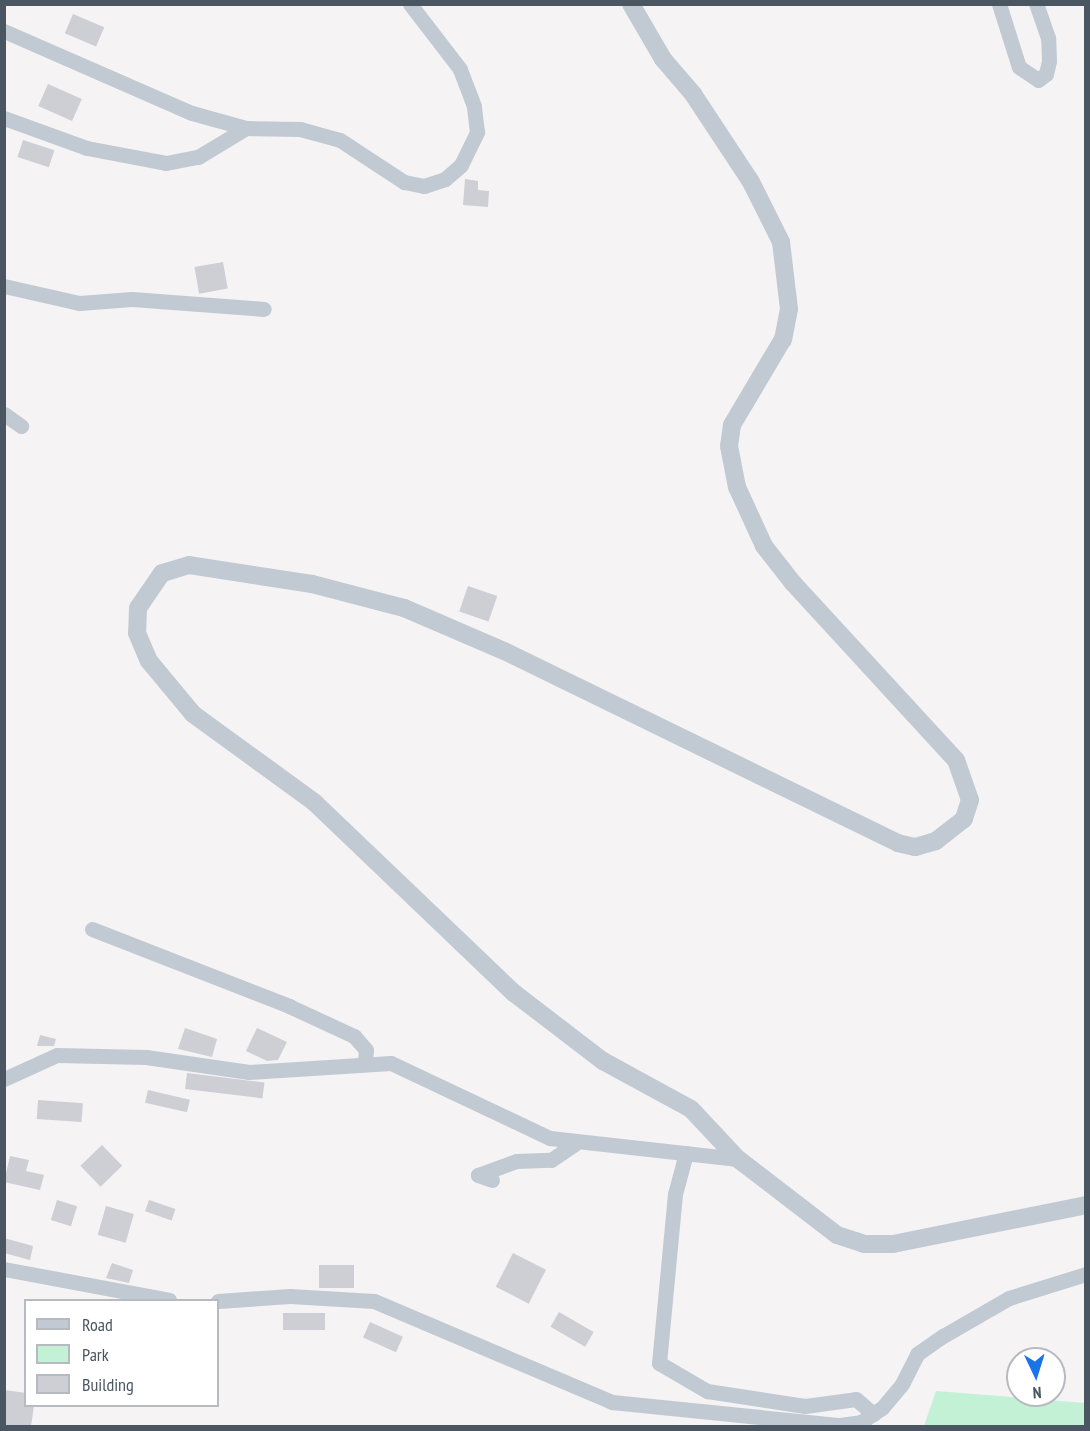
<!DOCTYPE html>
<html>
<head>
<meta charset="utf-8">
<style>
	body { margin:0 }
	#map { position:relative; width:1090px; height:1431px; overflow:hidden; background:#f5f3f3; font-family:"PT Sans Narrow",sans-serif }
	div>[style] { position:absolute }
	.green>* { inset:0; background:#c3f1d5 }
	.building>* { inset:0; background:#cdcfd5; transform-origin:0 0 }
	.minor>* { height:15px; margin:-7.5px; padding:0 7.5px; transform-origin:7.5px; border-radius:7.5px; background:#c1cad2 }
	.tertiary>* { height:18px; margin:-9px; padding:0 9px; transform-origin:9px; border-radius:9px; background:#c1cad2 }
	span { translate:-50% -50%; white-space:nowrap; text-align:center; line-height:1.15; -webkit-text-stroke:4.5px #fff; paint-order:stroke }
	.frame { position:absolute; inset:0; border:6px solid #4a5661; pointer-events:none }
	.legend { position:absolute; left:24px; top:1299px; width:195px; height:108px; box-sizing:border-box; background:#fff; border:2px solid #b7bbc0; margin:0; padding:8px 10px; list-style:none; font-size:18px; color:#4a5661 }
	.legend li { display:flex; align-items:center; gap:12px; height:30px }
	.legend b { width:30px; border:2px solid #b7bbc0 }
	.north { position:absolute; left:1006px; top:1347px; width:60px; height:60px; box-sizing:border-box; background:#fff; border:2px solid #b7bbc0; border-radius:50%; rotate:176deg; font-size:16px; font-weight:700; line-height:24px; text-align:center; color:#4a5661 }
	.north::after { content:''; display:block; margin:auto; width:21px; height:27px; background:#1a73e8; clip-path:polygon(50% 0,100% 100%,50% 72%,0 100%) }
</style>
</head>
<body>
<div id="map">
	<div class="green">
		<i style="clip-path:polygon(936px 1391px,1085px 1403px,1085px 1426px,924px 1426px)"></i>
	</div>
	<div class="building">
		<i style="left:73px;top:14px;width:34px;height:21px;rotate:23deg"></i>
		<i style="left:48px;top:84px;width:37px;height:24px;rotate:24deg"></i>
		<i style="left:23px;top:140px;width:33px;height:18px;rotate:18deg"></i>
		<i style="clip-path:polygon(465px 179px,478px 181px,478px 190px,489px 191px,488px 207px,463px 205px)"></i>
		<i style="left:223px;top:262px;width:27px;height:29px;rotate:80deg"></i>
		<i style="left:468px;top:586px;width:31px;height:27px;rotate:19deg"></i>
		<i style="clip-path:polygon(185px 1028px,217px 1039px,212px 1057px,178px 1049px)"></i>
		<i style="clip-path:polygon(257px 1028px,287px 1042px,278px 1060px,267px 1061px,246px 1051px)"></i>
		<i style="clip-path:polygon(40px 1035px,56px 1039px,54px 1046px,37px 1046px)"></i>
		<i style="left:187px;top:1073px;width:78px;height:16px;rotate:7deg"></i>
		<i style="left:148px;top:1090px;width:43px;height:13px;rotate:13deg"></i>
		<i style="left:38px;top:1100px;width:45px;height:19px;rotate:4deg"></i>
		<i style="left:102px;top:1145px;width:29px;height:30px;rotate:46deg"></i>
		<i style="clip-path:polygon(10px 1156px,29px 1160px,26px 1171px,44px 1175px,40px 1190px,4px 1182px)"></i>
		<i style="left:57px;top:1200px;width:21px;height:21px;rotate:17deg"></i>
		<i style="left:149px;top:1200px;width:28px;height:12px;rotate:19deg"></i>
		<i style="left:106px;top:1206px;width:29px;height:30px;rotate:16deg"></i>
		<i style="clip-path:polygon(4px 1238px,33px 1246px,30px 1260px,4px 1253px)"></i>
		<i style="left:513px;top:1253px;width:37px;height:38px;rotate:27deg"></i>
		<i style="clip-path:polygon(112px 1263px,133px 1270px,129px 1283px,106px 1278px)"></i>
		<i style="left:354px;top:1265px;width:23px;height:35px;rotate:90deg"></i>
		<i style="left:559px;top:1312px;width:40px;height:17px;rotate:30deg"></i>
		<i style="left:325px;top:1313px;width:17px;height:42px;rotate:90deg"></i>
		<i style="left:370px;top:1322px;width:36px;height:17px;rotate:24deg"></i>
		<i style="clip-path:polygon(4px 1390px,26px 1393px,26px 1406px,34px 1406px,31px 1426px,4px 1426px)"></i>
	</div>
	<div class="minor">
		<i style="left:999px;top:4px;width:66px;rotate:72.4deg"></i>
		<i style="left:1019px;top:67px;width:23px;rotate:34deg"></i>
		<i style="left:1038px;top:80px;width:10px;rotate:-37deg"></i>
		<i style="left:1046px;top:74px;width:13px;rotate:-77deg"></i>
		<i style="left:1049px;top:61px;width:23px;rotate:-92deg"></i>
		<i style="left:1048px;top:38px;width:36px;rotate:-109deg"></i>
		<i style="left:4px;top:31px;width:205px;rotate:23.6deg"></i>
		<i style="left:192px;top:113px;width:56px;rotate:15.5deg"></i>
		<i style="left:246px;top:128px;width:54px;rotate:1.1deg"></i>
		<i style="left:300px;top:129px;width:41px;rotate:15.4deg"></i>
		<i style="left:340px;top:140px;width:77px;rotate:33.3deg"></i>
		<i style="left:404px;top:182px;width:20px;rotate:11deg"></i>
		<i style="left:424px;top:186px;width:22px;rotate:-18deg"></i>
		<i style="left:445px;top:179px;width:21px;rotate:-41deg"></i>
		<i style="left:461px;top:165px;width:37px;rotate:-64deg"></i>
		<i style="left:477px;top:132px;width:26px;rotate:-97deg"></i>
		<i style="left:474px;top:106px;width:40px;rotate:-111deg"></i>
		<i style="left:460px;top:69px;width:82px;rotate:-127.6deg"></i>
		<i style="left:4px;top:118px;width:88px;rotate:19.9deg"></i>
		<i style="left:87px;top:148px;width:80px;rotate:10.8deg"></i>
		<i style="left:166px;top:163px;width:33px;rotate:-11deg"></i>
		<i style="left:198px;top:157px;width:56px;rotate:-31.1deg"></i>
		<i style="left:4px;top:286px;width:77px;rotate:12.8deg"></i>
		<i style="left:79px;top:303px;width:53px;rotate:-4.3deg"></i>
		<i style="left:132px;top:299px;width:132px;rotate:4.3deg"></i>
		<i style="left:4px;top:414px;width:21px;rotate:35deg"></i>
		<i style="left:92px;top:929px;width:212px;rotate:21.3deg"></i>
		<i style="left:289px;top:1006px;width:72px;rotate:24.8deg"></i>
		<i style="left:354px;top:1036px;width:18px;rotate:49deg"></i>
		<i style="left:366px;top:1050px;width:12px;rotate:95deg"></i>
		<i style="left:4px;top:1079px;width:58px;rotate:-24.4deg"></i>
		<i style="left:57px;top:1055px;width:89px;rotate:1.3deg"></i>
		<i style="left:146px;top:1057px;width:104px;rotate:8.3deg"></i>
		<i style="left:249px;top:1072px;width:142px;rotate:-3.6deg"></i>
		<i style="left:391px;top:1063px;width:176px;rotate:25.3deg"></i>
		<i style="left:550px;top:1138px;width:189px;rotate:6.4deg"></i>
		<i style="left:686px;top:1153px;width:42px;rotate:105deg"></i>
		<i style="left:675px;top:1194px;width:170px;rotate:95.4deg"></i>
		<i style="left:659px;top:1363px;width:56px;rotate:30.3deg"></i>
		<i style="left:707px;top:1391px;width:99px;rotate:8.7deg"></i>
		<i style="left:805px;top:1406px;width:51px;rotate:-7.8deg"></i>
		<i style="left:856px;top:1399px;width:23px;rotate:41deg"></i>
		<i style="left:492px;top:1180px;width:15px;rotate:-160deg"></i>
		<i style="left:478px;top:1175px;width:40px;rotate:-20.2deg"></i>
		<i style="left:516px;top:1161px;width:35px;rotate:-2deg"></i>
		<i style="left:551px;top:1160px;width:29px;rotate:-34deg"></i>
		<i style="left:4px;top:1269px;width:168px;rotate:10.6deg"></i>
		<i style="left:218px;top:1301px;width:72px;rotate:-4deg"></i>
		<i style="left:290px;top:1296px;width:84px;rotate:3.4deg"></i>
		<i style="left:374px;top:1301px;width:259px;rotate:23deg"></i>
		<i style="left:612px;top:1402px;width:229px;rotate:5.8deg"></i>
		<i style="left:840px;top:1425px;width:21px;rotate:-8deg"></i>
		<i style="left:861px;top:1422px;width:25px;rotate:-34deg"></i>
		<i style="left:882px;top:1408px;width:31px;rotate:-50deg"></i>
		<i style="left:902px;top:1384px;width:34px;rotate:-63deg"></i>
		<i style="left:917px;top:1354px;width:32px;rotate:-35deg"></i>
		<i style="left:943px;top:1336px;width:76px;rotate:-29.9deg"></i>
		<i style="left:1009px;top:1298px;width:81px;rotate:-17.3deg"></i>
	</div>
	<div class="tertiary">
		<i style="left:631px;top:4px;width:64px;rotate:59.8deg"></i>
		<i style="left:663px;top:59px;width:46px;rotate:49.4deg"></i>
		<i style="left:693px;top:94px;width:105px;rotate:56.6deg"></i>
		<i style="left:751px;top:182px;width:67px;rotate:63.4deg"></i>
		<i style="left:781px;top:242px;width:67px;rotate:83.2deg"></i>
		<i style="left:789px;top:309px;width:31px;rotate:101deg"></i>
		<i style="left:783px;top:339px;width:100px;rotate:120.7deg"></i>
		<i style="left:732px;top:425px;width:21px;rotate:98deg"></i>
		<i style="left:729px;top:446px;width:42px;rotate:79deg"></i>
		<i style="left:737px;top:487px;width:65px;rotate:65.4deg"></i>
		<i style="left:764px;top:546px;width:47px;rotate:51.9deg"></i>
		<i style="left:793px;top:583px;width:241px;rotate:47.4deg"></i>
		<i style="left:956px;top:760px;width:42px;rotate:70.7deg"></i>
		<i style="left:970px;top:800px;width:20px;rotate:108deg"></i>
		<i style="left:964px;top:819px;width:36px;rotate:142deg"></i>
		<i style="left:936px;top:841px;width:22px;rotate:164deg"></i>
		<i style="left:915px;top:847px;width:17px;rotate:-167deg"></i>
		<i style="left:898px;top:843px;width:438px;rotate:-154deg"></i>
		<i style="left:504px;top:651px;width:109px;rotate:-156.7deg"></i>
		<i style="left:404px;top:608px;width:95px;rotate:-165.4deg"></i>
		<i style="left:312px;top:584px;width:124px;rotate:-171.2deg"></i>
		<i style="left:189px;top:565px;width:28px;rotate:163deg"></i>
		<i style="left:162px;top:573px;width:42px;rotate:124.4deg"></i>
		<i style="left:138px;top:608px;width:25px;rotate:92deg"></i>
		<i style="left:137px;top:633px;width:30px;rotate:67deg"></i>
		<i style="left:149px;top:661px;width:69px;rotate:50.3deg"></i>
		<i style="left:193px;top:714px;width:150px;rotate:36deg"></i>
		<i style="left:314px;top:802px;width:277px;rotate:43.7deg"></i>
		<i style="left:514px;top:993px;width:112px;rotate:37.4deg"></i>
		<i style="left:603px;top:1061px;width:100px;rotate:28.6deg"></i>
		<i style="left:691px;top:1109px;width:69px;rotate:46.8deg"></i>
		<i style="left:738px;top:1159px;width:125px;rotate:37.5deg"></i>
		<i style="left:837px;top:1235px;width:28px;rotate:18deg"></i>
		<i style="left:864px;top:1244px;width:29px"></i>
		<i style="left:893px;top:1244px;width:197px;rotate:-11.4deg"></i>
	</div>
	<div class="frame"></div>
	<ul class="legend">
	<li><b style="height:8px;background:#c1cad2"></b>Road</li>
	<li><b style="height:16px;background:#c3f1d5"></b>Park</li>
	<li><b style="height:16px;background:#cdcfd5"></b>Building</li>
	</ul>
	<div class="north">N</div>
</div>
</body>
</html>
